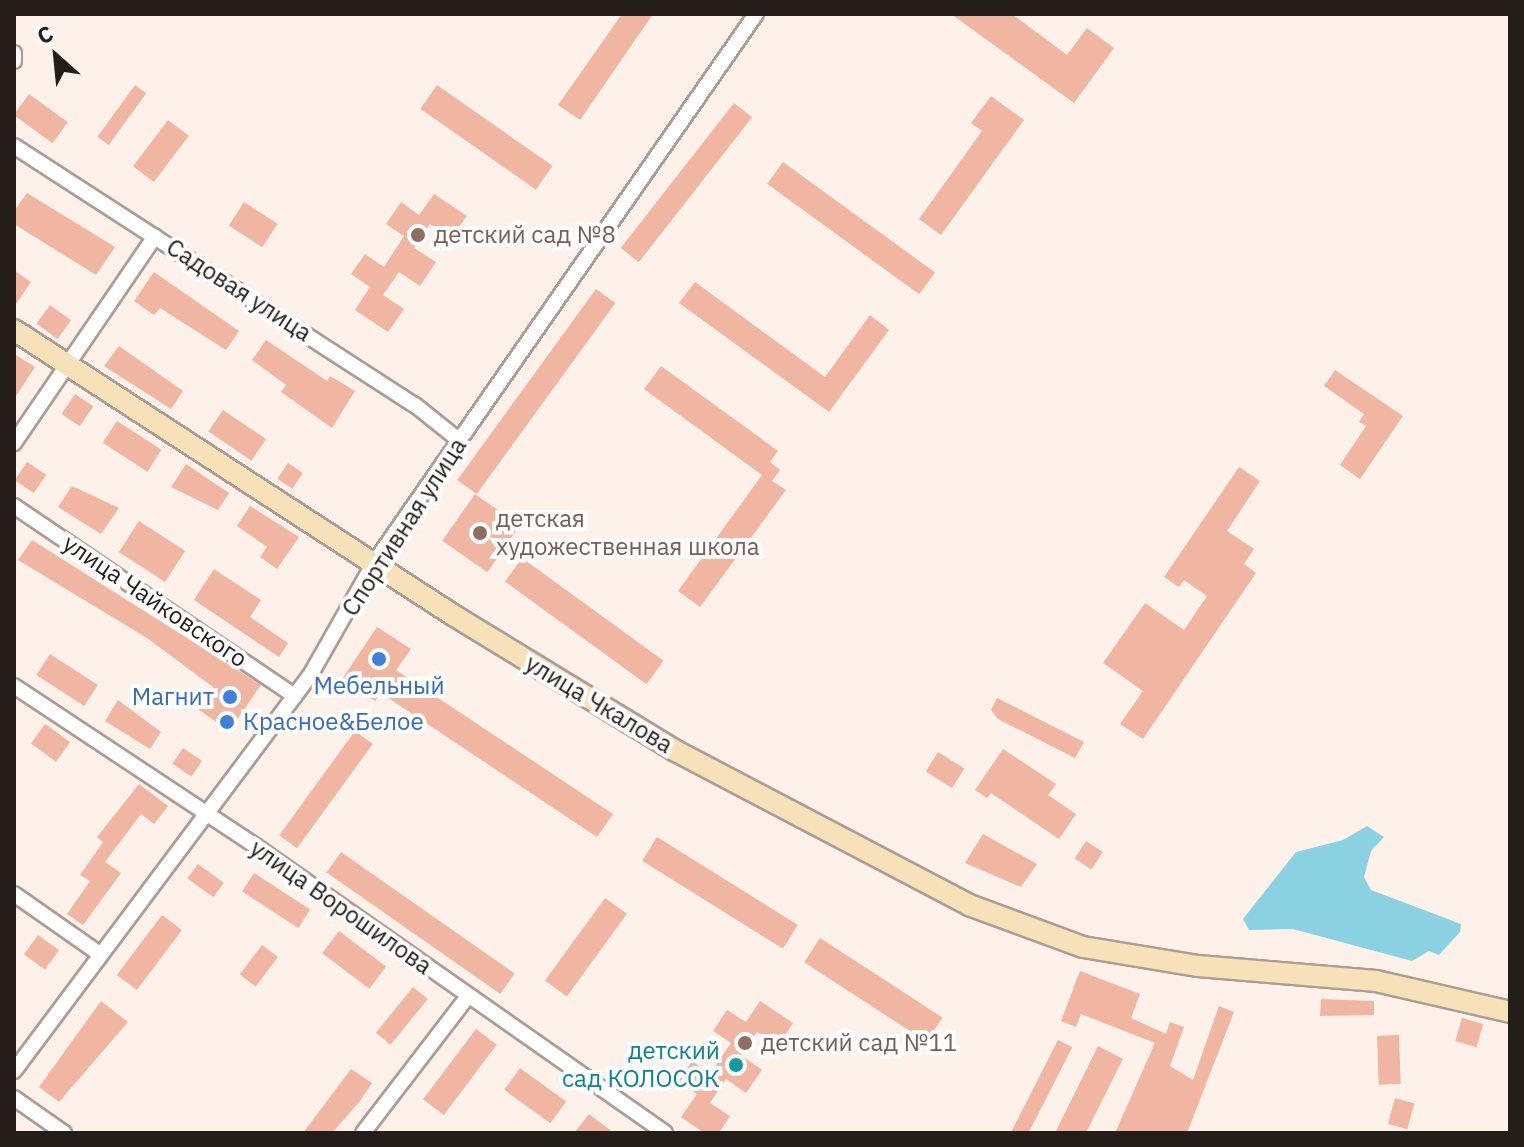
<!DOCTYPE html>
<html>
<head>
<meta charset="utf-8">
<style>
	body { margin:0 }
	#map { position:relative; width:1524px; height:1147px; overflow:hidden; background:#fdf1ea; font-family:"IBM Plex Sans",sans-serif }
	div>[style] { position:absolute }
	.water>* { inset:0; background:#8ad2e1 }
	.building>* { inset:0; background:#f1b6a2; transform-origin:0 0 }
	.roads { filter:drop-shadow(2px 0 #ab9d95) drop-shadow(-2px 0 #ab9d95) drop-shadow(0 2px #ab9d95) drop-shadow(0 -2px #ab9d95) }
	.street>* { height:14px; margin:-7px; padding:0 7px; transform-origin:7px; border-radius:7px; background:#fff }
	.secondary>* { height:20px; margin:-10px; padding:0 10px; transform-origin:10px; border-radius:10px; background:#f6e1b9 }
	.dots>* { width:22px; height:22px; translate:-50% -50%; box-sizing:border-box; border:4px solid #fff; border-radius:50% }
	span { translate:-50% -50%; white-space:nowrap; text-align:center; line-height:1.15; -webkit-text-stroke:8px #fff; paint-order:stroke }
	.education-label { font-size:24px; color:#785e54 }
	.left { translate:0 -50%; text-align:left }
	.street-label { font-size:24px; color:#241e1b }
	.shop-label { font-size:24px; color:#366cbe }
	.right { translate:-100% -50%; text-align:right }
	.culture-label { font-size:24px; color:#0d838f }
	.frame { position:absolute; inset:0; border:16px solid #241e1b; pointer-events:none }
	.north { position:absolute; left:16px; top:16px; width:80px; height:80px; -webkit-text-stroke:6px #fff; paint-order:stroke; rotate:333deg; font-size:22px; font-weight:700; line-height:32px; text-align:center; color:#241e1b }
	.north::after { content:''; display:block; margin:auto; width:28px; height:36px; background:#241e1b; clip-path:polygon(50% 0,100% 100%,50% 72%,0 100%) }
</style>
</head>
<body>
<div id="map">
	<div class="water">
		<i style="clip-path:polygon(1367px 826px,1384px 837px,1371px 851px,1364px 877px,1371px 890px,1461px 924px,1460px 932px,1439px 955px,1429px 951px,1412px 961px,1293px 929px,1249px 930px,1243px 919px,1296px 852px,1343px 840px)"></i>
	</div>
	<div class="building">
		<i style="clip-path:polygon(622px 14px,653px 14px,580px 120px,558px 105px)"></i>
		<i style="clip-path:polygon(951px 14px,1012px 14px,1067px 55px,1087px 28px,1114px 48px,1074px 103px)"></i>
		<i style="left:135px;top:85px;width:14px;height:64px;rotate:36deg"></i>
		<i style="left:437px;top:85px;width:141px;height:29px;rotate:35deg"></i>
		<i style="left:29px;top:94px;width:48px;height:26px;rotate:36deg"></i>
		<i style="clip-path:polygon(991px 96px,1024px 120px,941px 235px,919px 219px,982px 131px,971px 123px)"></i>
		<i style="left:734px;top:103px;width:23px;height:184px;rotate:38deg"></i>
		<i style="left:168px;top:120px;width:26px;height:58px;rotate:37deg"></i>
		<i style="left:783px;top:162px;width:188px;height:27px;rotate:36deg"></i>
		<i style="clip-path:polygon(27px 193px,115px 247px,96px 275px,14px 224px,14px 211px)"></i>
		<i style="clip-path:polygon(434px 194px,467px 216px,451px 238px,430px 224px,414px 248px,436px 262px,420px 286px,399px 272px,383px 295px,404px 309px,388px 332px,355px 310px,370px 287px,351px 274px,365px 254px,384px 267px,404px 236px,386px 224px,401px 202px,419px 215px)"></i>
		<i style="left:244px;top:202px;width:40px;height:28px;rotate:33deg"></i>
		<i style="clip-path:polygon(14px 270px,31px 282px,14px 307px)"></i>
		<i style="clip-path:polygon(154px 272px,239px 331px,226px 350px,160px 308px,154px 315px,134px 301px)"></i>
		<i style="clip-path:polygon(695px 282px,825px 377px,870px 315px,889px 330px,829px 412px,679px 303px)"></i>
		<i style="left:596px;top:289px;width:24px;height:236px;rotate:36deg"></i>
		<i style="left:50px;top:305px;width:26px;height:23px;rotate:36deg"></i>
		<i style="clip-path:polygon(266px 340px,327px 381px,330px 376px,355px 391px,332px 428px,281px 392px,286px 385px,252px 360px)"></i>
		<i style="clip-path:polygon(119px 346px,183px 391px,171px 409px,104px 366px)"></i>
		<i style="clip-path:polygon(14px 354px,35px 367px,14px 399px)"></i>
		<i style="clip-path:polygon(661px 366px,778px 451px,770px 462px,780px 470px,772px 481px,786px 490px,700px 607px,678px 591px,762px 475px,644px 389px)"></i>
		<i style="clip-path:polygon(1335px 370px,1403px 416px,1360px 479px,1340px 465px,1366px 426px,1359px 422px,1364px 414px,1324px 386px)"></i>
		<i style="left:75px;top:394px;width:22px;height:24px;rotate:34deg"></i>
		<i style="left:223px;top:410px;width:52px;height:26px;rotate:34deg"></i>
		<i style="left:117px;top:421px;width:53px;height:26px;rotate:33deg"></i>
		<i style="left:27px;top:462px;width:23px;height:22px;rotate:34deg"></i>
		<i style="left:288px;top:463px;width:18px;height:19px;rotate:34deg"></i>
		<i style="clip-path:polygon(186px 464px,229px 493px,218px 510px,171px 487px)"></i>
		<i style="clip-path:polygon(1239px 467px,1260px 481px,1227px 531px,1254px 549px,1244px 564px,1256px 573px,1143px 739px,1120px 724px,1143px 691px,1103px 663px,1145px 603px,1184px 630px,1207px 596px,1184px 580px,1179px 587px,1164px 577px)"></i>
		<i style="clip-path:polygon(72px 486px,119px 508px,101px 534px,58px 507px)"></i>
		<i style="left:475px;top:494px;width:55px;height:57px;rotate:35deg"></i>
		<i style="clip-path:polygon(250px 506px,299px 537px,277px 569px,260px 557px,267px 547px,237px 526px)"></i>
		<i style="left:139px;top:521px;width:55px;height:37px;rotate:33deg"></i>
		<i style="clip-path:polygon(32px 540px,261px 685px,229px 731px,198px 709px,213px 687px,147px 638px,18px 560px)"></i>
		<i style="left:522px;top:558px;width:175px;height:29px;rotate:36deg"></i>
		<i style="clip-path:polygon(214px 569px,261px 600px,250px 617px,288px 643px,279px 657px,194px 600px)"></i>
		<i style="clip-path:polygon(377px 627px,411px 649px,396px 670px,613px 814px,597px 837px,381px 693px,375px 701px,342px 679px)"></i>
		<i style="left:50px;top:654px;width:57px;height:25px;rotate:33deg"></i>
		<i style="clip-path:polygon(997px 698px,1084px 742px,1075px 758px,998px 719px,991px 710px)"></i>
		<i style="clip-path:polygon(118px 700px,161px 732px,150px 749px,105px 721px)"></i>
		<i style="left:45px;top:724px;width:31px;height:24px;rotate:36deg"></i>
		<i style="left:355px;top:731px;width:22px;height:129px;rotate:36deg"></i>
		<i style="left:183px;top:748px;width:23px;height:19px;rotate:34deg"></i>
		<i style="clip-path:polygon(1003px 749px,1056px 784px,1048px 795px,1076px 814px,1059px 839px,991px 793px,987px 798px,975px 790px)"></i>
		<i style="left:938px;top:752px;width:31px;height:23px;rotate:32deg"></i>
		<i style="clip-path:polygon(139px 784px,168px 806px,154px 824px,141px 814px,105px 862px,121px 873px,83px 925px,67px 914px,90px 881px,80px 875px,103px 842px,97px 837px)"></i>
		<i style="clip-path:polygon(983px 834px,1037px 864px,1021px 887px,965px 863px)"></i>
		<i style="left:657px;top:837px;width:166px;height:28px;rotate:32deg"></i>
		<i style="left:1086px;top:841px;width:20px;height:21px;rotate:33deg"></i>
		<i style="left:341px;top:852px;width:212px;height:25px;rotate:35deg"></i>
		<i style="left:198px;top:864px;width:32px;height:18px;rotate:36deg"></i>
		<i style="left:254px;top:873px;width:67px;height:22px;rotate:33deg"></i>
		<i style="left:605px;top:898px;width:27px;height:102px;rotate:36deg"></i>
		<i style="left:162px;top:915px;width:25px;height:75px;rotate:37deg"></i>
		<i style="left:339px;top:931px;width:59px;height:28px;rotate:37deg"></i>
		<i style="left:38px;top:935px;width:26px;height:24px;rotate:36deg"></i>
		<i style="left:820px;top:938px;width:146px;height:29px;rotate:33deg"></i>
		<i style="left:262px;top:945px;width:20px;height:37px;rotate:37deg"></i>
		<i style="clip-path:polygon(1080px 971px,1140px 994px,1131px 1018px,1166px 1034px,1170px 1022px,1184px 1027px,1170px 1066px,1193px 1080px,1219px 1006px,1234px 1012px,1187px 1133px,1115px 1133px,1155px 1043px,1081px 1014px,1076px 1027px,1061px 1021px)"></i>
		<i style="left:413px;top:987px;width:19px;height:59px;rotate:39deg"></i>
		<i style="clip-path:polygon(1321px 999px,1374px 1001px,1374px 1015px,1320px 1016px)"></i>
		<i style="clip-path:polygon(101px 1001px,128px 1022px,59px 1102px,39px 1087px)"></i>
		<i style="clip-path:polygon(760px 1001px,793px 1023px,778px 1046px,757px 1032px,741px 1055px,762px 1070px,746px 1093px,726px 1079px,710px 1103px,730px 1116px,719px 1133px,704px 1133px,681px 1117px,697px 1094px,678px 1082px,692px 1061px,710px 1074px,731px 1043px,713px 1031px,727px 1010px,746px 1022px)"></i>
		<i style="left:1462px;top:1018px;width:22px;height:24px;rotate:16deg"></i>
		<i style="left:476px;top:1029px;width:26px;height:88px;rotate:37deg"></i>
		<i style="left:1399px;top:1035px;width:49px;height:22px;rotate:88deg"></i>
		<i style="left:1058px;top:1040px;width:16px;height:103px;rotate:27deg"></i>
		<i style="clip-path:polygon(1098px 1046px,1123px 1059px,1086px 1133px,1055px 1133px)"></i>
		<i style="left:520px;top:1068px;width:57px;height:27px;rotate:36deg"></i>
		<i style="clip-path:polygon(351px 1069px,372px 1083px,360px 1101px,332px 1133px,303px 1133px)"></i>
		<i style="left:1395px;top:1098px;width:20px;height:27px;rotate:15deg"></i>
		<i style="clip-path:polygon(589px 1114px,614px 1133px,574px 1133px)"></i>
	</div>
	<div class="roads">
		<div class="street">
			<i style="left:14px;top:53px;width:8px;rotate:90deg"></i>
			<i style="left:14px;top:146px;width:477px;rotate:32.9deg"></i>
			<i style="left:415px;top:405px;width:58px;rotate:38.7deg"></i>
			<i style="left:14px;top:443px;width:250px;rotate:-55.7deg"></i>
			<i style="left:14px;top:506px;width:339px;rotate:34.1deg"></i>
			<i style="left:14px;top:686px;width:291px;rotate:33.5deg"></i>
			<i style="left:257px;top:847px;width:498px;rotate:35deg"></i>
			<i style="left:14px;top:894px;width:106px;rotate:35deg"></i>
			<i style="left:14px;top:1071px;width:498px;rotate:-53.2deg"></i>
			<i style="left:312px;top:672px;width:125px;rotate:-60.4deg"></i>
			<i style="left:374px;top:563px;width:669px;rotate:-55.17deg"></i>
			<i style="left:14px;top:1098px;width:61px;rotate:35deg"></i>
			<i style="left:363px;top:1133px;width:173px;rotate:-52.5deg"></i>
		</div>
		<div class="secondary">
			<i style="left:14px;top:330px;width:523px;rotate:32.99deg"></i>
			<i style="left:453px;top:615px;width:259px;rotate:31.4deg"></i>
			<i style="left:674px;top:750px;width:333px;rotate:27.7deg"></i>
			<i style="left:969px;top:905px;width:121px;rotate:20.2deg"></i>
			<i style="left:1083px;top:947px;width:117px;rotate:9.4deg"></i>
			<i style="left:1198px;top:966px;width:179px;rotate:4.8deg"></i>
			<i style="left:1376px;top:981px;width:138px;rotate:13deg"></i>
		</div>
	</div>
	<div class="dots">
		<i style="left:418px;top:235px;background:#8d6e63"></i>
		<i style="left:480px;top:533px;background:#8d6e63"></i>
		<i style="left:379px;top:659px;background:#3f7fe0"></i>
		<i style="left:230px;top:697px;background:#3f7fe0"></i>
		<i style="left:227px;top:722px;background:#3f7fe0"></i>
		<i style="left:745px;top:1043px;background:#8d6e63"></i>
		<i style="left:736px;top:1065px;background:#0f9aa8"></i>
	</div>
	<div class="education-label">
		<span class="left" style="left:434px;top:235px">детский сад №8</span>
		<span class="left" style="left:496px;top:533px">детская<br>художественная школа</span>
		<span class="left" style="left:761px;top:1043px">детский сад №11</span>
	</div>
	<div class="street-label">
		<span style="left:239px;top:290px;rotate:33deg">Садовая улица</span>
		<span style="left:404px;top:527px;rotate:-57deg">Спортивная улица</span>
		<span style="left:155px;top:601px;rotate:34deg">улица Чайковского</span>
		<span style="left:599px;top:704px;rotate:31deg">улица Чкалова</span>
		<span style="left:341px;top:907px;rotate:35deg">улица Ворошилова</span>
	</div>
	<div class="shop-label">
		<span style="left:379px;top:686px">Мебельный</span>
		<span class="right" style="left:214px;top:697px">Магнит</span>
		<span class="left" style="left:243px;top:722px">Красное&amp;Белое</span>
	</div>
	<div class="culture-label">
		<span class="right" style="left:720px;top:1065px">детский<br>сад КОЛОСОК</span>
	</div>
	<div class="frame"></div>
	<div class="north">С</div>
</div>
</body>
</html>
